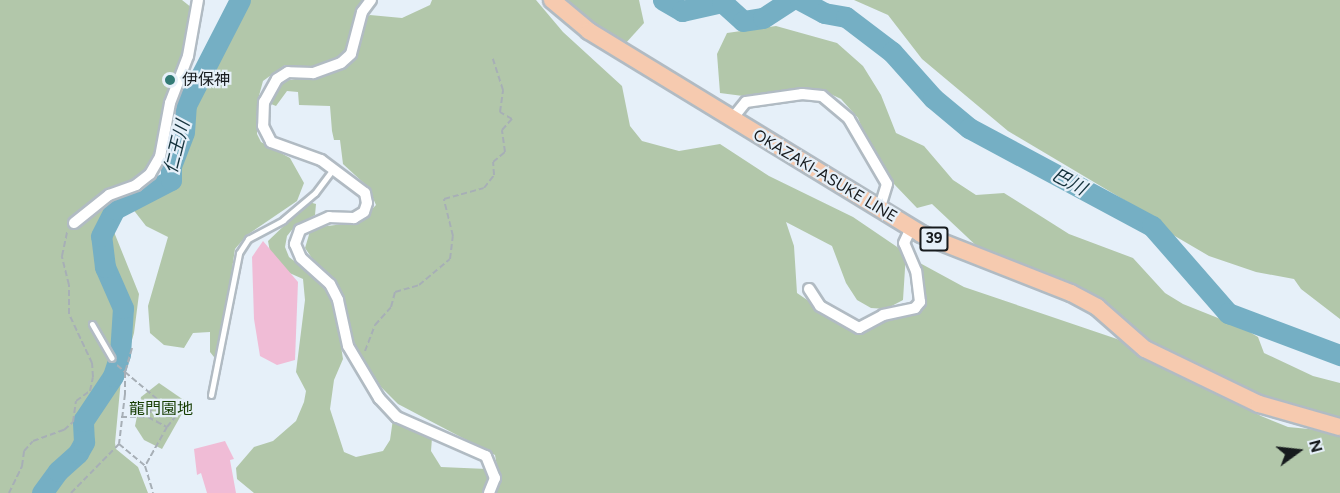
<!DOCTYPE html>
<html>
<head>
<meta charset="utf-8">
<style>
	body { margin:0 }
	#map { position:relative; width:1340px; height:493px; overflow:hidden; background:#e6f0f9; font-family:Figtree,"Noto Sans JP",sans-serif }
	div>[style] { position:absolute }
	.green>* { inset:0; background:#b2c7aa }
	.river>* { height:21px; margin:-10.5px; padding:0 10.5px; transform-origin:10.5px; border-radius:10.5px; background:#75afc4 }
	.building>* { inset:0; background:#f0bcd6 }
	.path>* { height:2px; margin-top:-1px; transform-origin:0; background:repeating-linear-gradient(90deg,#a7afb6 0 6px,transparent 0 9px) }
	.roads { filter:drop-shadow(2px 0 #b1bbc3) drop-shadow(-2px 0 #b1bbc3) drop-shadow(0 2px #b1bbc3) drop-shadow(0 -2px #b1bbc3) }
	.lane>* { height:5px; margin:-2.5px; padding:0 2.5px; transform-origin:2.5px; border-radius:2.5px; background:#fff }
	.street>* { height:10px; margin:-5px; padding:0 5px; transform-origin:5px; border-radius:5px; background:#fff }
	.primary>* { height:16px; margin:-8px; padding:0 8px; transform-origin:8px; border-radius:8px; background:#f6caaf }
	.dots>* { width:16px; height:16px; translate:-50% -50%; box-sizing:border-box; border:3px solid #e6f0f9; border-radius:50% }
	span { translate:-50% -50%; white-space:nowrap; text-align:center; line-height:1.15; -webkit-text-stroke:4.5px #e6f0f9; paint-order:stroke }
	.shield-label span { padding:2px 4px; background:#e6f0f9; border:2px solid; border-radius:4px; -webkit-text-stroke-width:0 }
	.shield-label { font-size:15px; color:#171b1e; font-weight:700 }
	.poi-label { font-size:16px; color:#171b1e }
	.left { translate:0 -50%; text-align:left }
	.street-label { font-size:16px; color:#171b1e }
	.park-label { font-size:16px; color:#153c00 }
	.water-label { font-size:18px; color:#15323c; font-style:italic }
	.north { position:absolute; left:1268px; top:421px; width:60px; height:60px; -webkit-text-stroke:4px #e6f0f9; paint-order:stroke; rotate:75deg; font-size:16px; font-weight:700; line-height:24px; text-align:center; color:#171b1e }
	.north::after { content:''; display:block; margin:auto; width:21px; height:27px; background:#171b1e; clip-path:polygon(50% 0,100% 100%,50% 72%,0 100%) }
</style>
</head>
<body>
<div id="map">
	<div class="green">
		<i style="clip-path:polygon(0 0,182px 0,192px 8px,177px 80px,163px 104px,164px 128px,156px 158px,147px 173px,134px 182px,106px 193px,112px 227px,139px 294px,134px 333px,121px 379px,115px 443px,116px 449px,138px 467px,148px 493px,0 493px)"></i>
		<i style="clip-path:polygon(247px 0,370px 0,355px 19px,346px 54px,326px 67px,295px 69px,285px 65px,263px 81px,257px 103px,257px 134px,261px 142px,290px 158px,304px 183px,297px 201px,247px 235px,235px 249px,218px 362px,210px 352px,210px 332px,193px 333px,184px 348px,164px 345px,150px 333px,148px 306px,168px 237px,146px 226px,132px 208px,154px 197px,173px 180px,195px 95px,206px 84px,230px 25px)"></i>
		<i style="clip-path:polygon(432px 0,536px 0,563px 32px,622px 86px,630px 126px,642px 141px,679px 151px,720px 144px,769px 176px,853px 217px,906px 253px,903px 300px,886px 309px,871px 308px,857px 300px,846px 283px,832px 246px,786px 222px,794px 246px,797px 293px,851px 330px,861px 331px,914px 311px,920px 290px,918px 262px,964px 287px,1117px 339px,1261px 416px,1288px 427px,1340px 432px,1340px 493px,496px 493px,500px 484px,495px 455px,398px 404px,381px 387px,353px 342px,338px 286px,320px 270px,305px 248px,311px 228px,360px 222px,376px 205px,368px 187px,343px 164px,340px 140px,334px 140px,332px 131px,330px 106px,299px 105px,298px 92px,287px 91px,276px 106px,271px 104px,271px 95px,284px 81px,330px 73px,353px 59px,361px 44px,362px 19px,370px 15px,402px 18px,430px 5px)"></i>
		<i style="clip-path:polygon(557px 0,639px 0,644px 23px,625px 44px)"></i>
		<i style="clip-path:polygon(854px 0,1340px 0,1340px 319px,1301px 289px,1294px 279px,1256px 272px,1209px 256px,1168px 232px,1141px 210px,1008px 131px,922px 59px,888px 15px)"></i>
		<i style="clip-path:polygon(776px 26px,837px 43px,863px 66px,881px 95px,896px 133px,924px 146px,953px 180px,976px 195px,1004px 193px,1069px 234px,1133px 258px,1165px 293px,1183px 304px,1243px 328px,1258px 337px,1264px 353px,1313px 376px,1340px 383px,1340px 421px,1264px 399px,1141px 336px,1090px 294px,1062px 279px,983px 252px,932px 204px,917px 208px,894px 184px,874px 158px,858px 118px,841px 99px,822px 90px,801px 88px,743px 96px,720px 93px,717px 54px,727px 33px)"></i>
		<i style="clip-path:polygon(309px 202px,316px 204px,315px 215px,295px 226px,287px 236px,285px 247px,289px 257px,324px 284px,334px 302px,343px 359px,334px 380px,330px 409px,344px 452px,356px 457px,383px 451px,390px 440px,393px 419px,432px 438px,431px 451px,441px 467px,487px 469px,488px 485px,482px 493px,254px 493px,237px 479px,236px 468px,254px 447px,273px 441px,296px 421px,304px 402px,306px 391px,296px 372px,305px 300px,303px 279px,285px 271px,270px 252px,268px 241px)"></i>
		<i style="clip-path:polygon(159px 383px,188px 403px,162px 449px,144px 440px,135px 426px,141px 397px)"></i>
	</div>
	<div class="river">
		<i style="left:663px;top:0;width:22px;rotate:30deg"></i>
		<i style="left:682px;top:11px;width:41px;rotate:-12.7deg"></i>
		<i style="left:722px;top:2px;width:28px;rotate:42deg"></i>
		<i style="left:743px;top:21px;width:20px;rotate:-9deg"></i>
		<i style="left:763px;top:18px;width:33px;rotate:-33deg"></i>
		<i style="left:800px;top:0;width:27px;rotate:28deg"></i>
		<i style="left:824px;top:13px;width:22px;rotate:10deg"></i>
		<i style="left:846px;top:17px;width:58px;rotate:37.3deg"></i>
		<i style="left:892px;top:52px;width:62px;rotate:48.3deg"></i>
		<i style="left:933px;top:98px;width:47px;rotate:39.8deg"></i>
		<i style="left:969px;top:128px;width:208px;rotate:28.2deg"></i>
		<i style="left:1152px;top:226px;width:116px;rotate:48.9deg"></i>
		<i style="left:1228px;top:313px;width:120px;rotate:20.6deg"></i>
		<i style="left:42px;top:493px;width:27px;rotate:-54deg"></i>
		<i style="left:58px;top:471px;width:27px;rotate:-42deg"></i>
		<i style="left:78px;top:453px;width:13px;rotate:-61deg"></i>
		<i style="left:84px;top:442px;width:21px;rotate:-93deg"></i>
		<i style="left:83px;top:421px;width:54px;rotate:-56.3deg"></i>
		<i style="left:113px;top:376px;width:23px;rotate:-72deg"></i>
		<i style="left:120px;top:354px;width:46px;rotate:-86.3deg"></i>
		<i style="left:123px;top:308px;width:45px;rotate:-113.7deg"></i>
		<i style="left:105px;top:267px;width:31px;rotate:-97deg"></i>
		<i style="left:101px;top:236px;width:30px;rotate:-63deg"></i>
		<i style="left:115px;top:209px;width:63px;rotate:-27.4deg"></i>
		<i style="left:171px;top:180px;width:14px;rotate:-90deg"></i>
		<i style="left:171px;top:166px;width:36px;rotate:-69deg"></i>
		<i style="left:184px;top:132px;width:27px;rotate:-86deg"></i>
		<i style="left:186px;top:105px;width:118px;rotate:-62.8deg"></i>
	</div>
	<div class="building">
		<i style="clip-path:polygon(263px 241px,298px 282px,295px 360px,277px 365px,260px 356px,254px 319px,252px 257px)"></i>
		<i style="clip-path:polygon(225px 441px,234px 459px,230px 460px,236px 493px,207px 493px,201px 473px,197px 475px,194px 449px)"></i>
	</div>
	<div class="path">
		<i style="left:132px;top:348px;width:25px;rotate:106deg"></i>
		<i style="left:125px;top:372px;width:42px;rotate:40.2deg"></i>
		<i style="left:157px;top:399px;width:20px;rotate:117deg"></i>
		<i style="left:148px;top:417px;width:21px;rotate:28deg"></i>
		<i style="left:167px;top:427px;width:45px;rotate:119.4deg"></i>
		<i style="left:365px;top:351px;width:28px;rotate:-69deg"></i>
		<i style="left:375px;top:325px;width:24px;rotate:-48deg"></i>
		<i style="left:391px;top:307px;width:16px;rotate:-75deg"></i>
		<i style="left:395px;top:292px;width:25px;rotate:-16deg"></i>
		<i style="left:419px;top:285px;width:40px;rotate:-40deg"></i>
		<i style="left:450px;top:259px;width:23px;rotate:-83deg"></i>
		<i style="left:453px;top:236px;width:38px;rotate:-104deg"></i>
		<i style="left:444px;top:199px;width:41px;rotate:-15.4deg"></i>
		<i style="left:484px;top:188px;width:16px;rotate:-52deg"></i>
		<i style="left:494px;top:175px;width:13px;rotate:-94deg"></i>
		<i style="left:493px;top:162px;width:16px;rotate:-40deg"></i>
		<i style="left:505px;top:152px;width:22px;rotate:-98deg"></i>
		<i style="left:502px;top:130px;width:15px;rotate:-48deg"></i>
		<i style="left:512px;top:119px;width:14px;rotate:-150deg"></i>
		<i style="left:500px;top:112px;width:22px;rotate:-82deg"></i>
		<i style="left:503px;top:90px;width:33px;rotate:-108deg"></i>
		<i style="left:117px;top:365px;width:11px;rotate:41deg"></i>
		<i style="left:125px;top:372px;width:22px;rotate:90deg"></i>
		<i style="left:125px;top:394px;width:50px;rotate:96.8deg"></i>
		<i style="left:119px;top:444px;width:34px;rotate:40deg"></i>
		<i style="left:145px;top:466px;width:28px;rotate:73deg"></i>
		<i style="left:121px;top:417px;width:27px"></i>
		<i style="left:167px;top:427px;width:13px;rotate:-51deg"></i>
		<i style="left:9px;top:493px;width:30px;rotate:-64deg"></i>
		<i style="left:22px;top:466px;width:15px;rotate:-82deg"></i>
		<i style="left:24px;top:451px;width:13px;rotate:-48deg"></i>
		<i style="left:33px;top:441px;width:33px;rotate:-20deg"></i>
		<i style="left:64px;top:430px;width:12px;rotate:-42deg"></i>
		<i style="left:73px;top:422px;width:21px;rotate:-82deg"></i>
		<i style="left:76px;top:401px;width:17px;rotate:-36deg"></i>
		<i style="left:90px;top:391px;width:14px;rotate:-78deg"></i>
		<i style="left:93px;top:377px;width:14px;rotate:-94deg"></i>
		<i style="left:92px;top:363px;width:54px;rotate:-115.1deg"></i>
		<i style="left:69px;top:314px;width:29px;rotate:-90deg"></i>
		<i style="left:69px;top:285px;width:30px;rotate:-104deg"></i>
		<i style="left:62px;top:256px;width:25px;rotate:-78deg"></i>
		<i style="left:71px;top:493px;width:69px;rotate:-45.6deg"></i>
	</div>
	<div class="roads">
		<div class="lane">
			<i style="left:92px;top:324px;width:39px;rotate:60deg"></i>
			<i style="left:211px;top:395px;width:145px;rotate:-78.8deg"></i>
			<i style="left:239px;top:253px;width:17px;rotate:-57deg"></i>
			<i style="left:248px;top:239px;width:40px;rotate:-28deg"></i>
			<i style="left:283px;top:220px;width:42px;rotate:-40.2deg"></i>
			<i style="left:315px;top:193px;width:31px;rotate:-53deg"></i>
		</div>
		<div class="street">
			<i style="left:371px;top:0;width:15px;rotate:127deg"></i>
			<i style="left:362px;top:12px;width:43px;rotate:104.7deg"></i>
			<i style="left:351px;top:54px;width:13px;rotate:138deg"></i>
			<i style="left:341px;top:63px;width:30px;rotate:160deg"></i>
			<i style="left:313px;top:73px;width:25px;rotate:-178deg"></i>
			<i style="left:288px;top:72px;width:13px;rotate:148deg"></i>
			<i style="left:277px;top:79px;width:26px;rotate:119deg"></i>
			<i style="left:264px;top:102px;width:24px;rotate:92deg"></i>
			<i style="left:263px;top:126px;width:18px;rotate:63deg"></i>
			<i style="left:271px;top:142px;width:53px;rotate:19.8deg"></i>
			<i style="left:321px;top:160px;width:55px;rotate:36.9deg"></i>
			<i style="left:365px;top:193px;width:10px;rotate:79deg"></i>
			<i style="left:367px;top:203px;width:9px;rotate:108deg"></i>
			<i style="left:364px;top:212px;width:12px;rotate:149deg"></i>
			<i style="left:354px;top:218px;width:25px;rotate:-178deg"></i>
			<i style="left:329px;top:217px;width:32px;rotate:156deg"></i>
			<i style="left:300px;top:230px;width:15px;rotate:110deg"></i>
			<i style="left:295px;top:244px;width:15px;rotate:67deg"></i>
			<i style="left:301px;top:258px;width:39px;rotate:42deg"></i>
			<i style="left:330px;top:284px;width:18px;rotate:63deg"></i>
			<i style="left:338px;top:300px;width:47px;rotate:77.7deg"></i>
			<i style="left:348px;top:346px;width:61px;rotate:59.2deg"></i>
			<i style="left:379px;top:398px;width:26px;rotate:47deg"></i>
			<i style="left:397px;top:417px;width:97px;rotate:23.7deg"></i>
			<i style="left:486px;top:456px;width:24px;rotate:68deg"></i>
			<i style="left:495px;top:478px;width:16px;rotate:112deg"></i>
			<i style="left:732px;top:119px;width:22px;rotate:-51deg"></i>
			<i style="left:746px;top:102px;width:57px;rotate:-8.1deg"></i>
			<i style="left:802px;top:94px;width:20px;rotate:6deg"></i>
			<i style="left:822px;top:96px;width:35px;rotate:40deg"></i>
			<i style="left:849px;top:119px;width:75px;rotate:59.7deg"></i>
			<i style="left:887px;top:184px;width:27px;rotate:107deg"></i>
			<i style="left:74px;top:223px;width:45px;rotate:-38.7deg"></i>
			<i style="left:109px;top:195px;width:29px;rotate:-20deg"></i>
			<i style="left:136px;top:185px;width:18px;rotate:-38deg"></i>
			<i style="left:150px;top:174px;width:20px;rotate:-60deg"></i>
			<i style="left:160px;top:157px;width:55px;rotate:-79.5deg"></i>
			<i style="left:170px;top:103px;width:50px;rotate:-69deg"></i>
			<i style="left:188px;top:56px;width:57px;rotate:-79.9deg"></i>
			<i style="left:809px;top:289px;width:20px;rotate:57deg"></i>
			<i style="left:820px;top:306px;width:45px;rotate:29.4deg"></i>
			<i style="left:859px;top:328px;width:27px;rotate:-28deg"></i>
			<i style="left:883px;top:315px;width:33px;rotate:-12deg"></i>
			<i style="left:915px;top:308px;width:8px;rotate:-50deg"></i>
			<i style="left:920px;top:302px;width:31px;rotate:-97deg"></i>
			<i style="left:916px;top:271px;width:30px;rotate:-113deg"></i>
			<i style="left:904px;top:243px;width:17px;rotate:-65deg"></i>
		</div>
		<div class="primary">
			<i style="left:552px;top:0;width:48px;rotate:40deg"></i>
			<i style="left:589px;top:31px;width:389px;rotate:31.4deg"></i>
			<i style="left:921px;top:234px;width:161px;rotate:21.5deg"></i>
			<i style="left:1071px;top:293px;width:30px;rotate:28deg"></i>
			<i style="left:1097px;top:307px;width:64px;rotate:41.2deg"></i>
			<i style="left:1145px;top:349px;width:127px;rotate:25.8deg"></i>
			<i style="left:1259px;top:404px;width:84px;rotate:15.9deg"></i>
		</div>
	</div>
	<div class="dots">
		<i style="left:170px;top:80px;background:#337b76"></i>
	</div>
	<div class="shield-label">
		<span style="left:934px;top:239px">39</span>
	</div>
	<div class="poi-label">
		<span class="left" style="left:182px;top:80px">伊保神</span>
	</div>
	<div class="street-label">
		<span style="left:825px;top:176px;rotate:31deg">OKAZAKI-ASUKE LINE</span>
	</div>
	<div class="park-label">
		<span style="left:161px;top:409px">龍門園地</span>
	</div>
	<div class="water-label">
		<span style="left:177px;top:147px;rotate:-76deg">仁王川</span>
		<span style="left:1069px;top:182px;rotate:28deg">巴川</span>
	</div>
	<div class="north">N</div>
</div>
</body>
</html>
